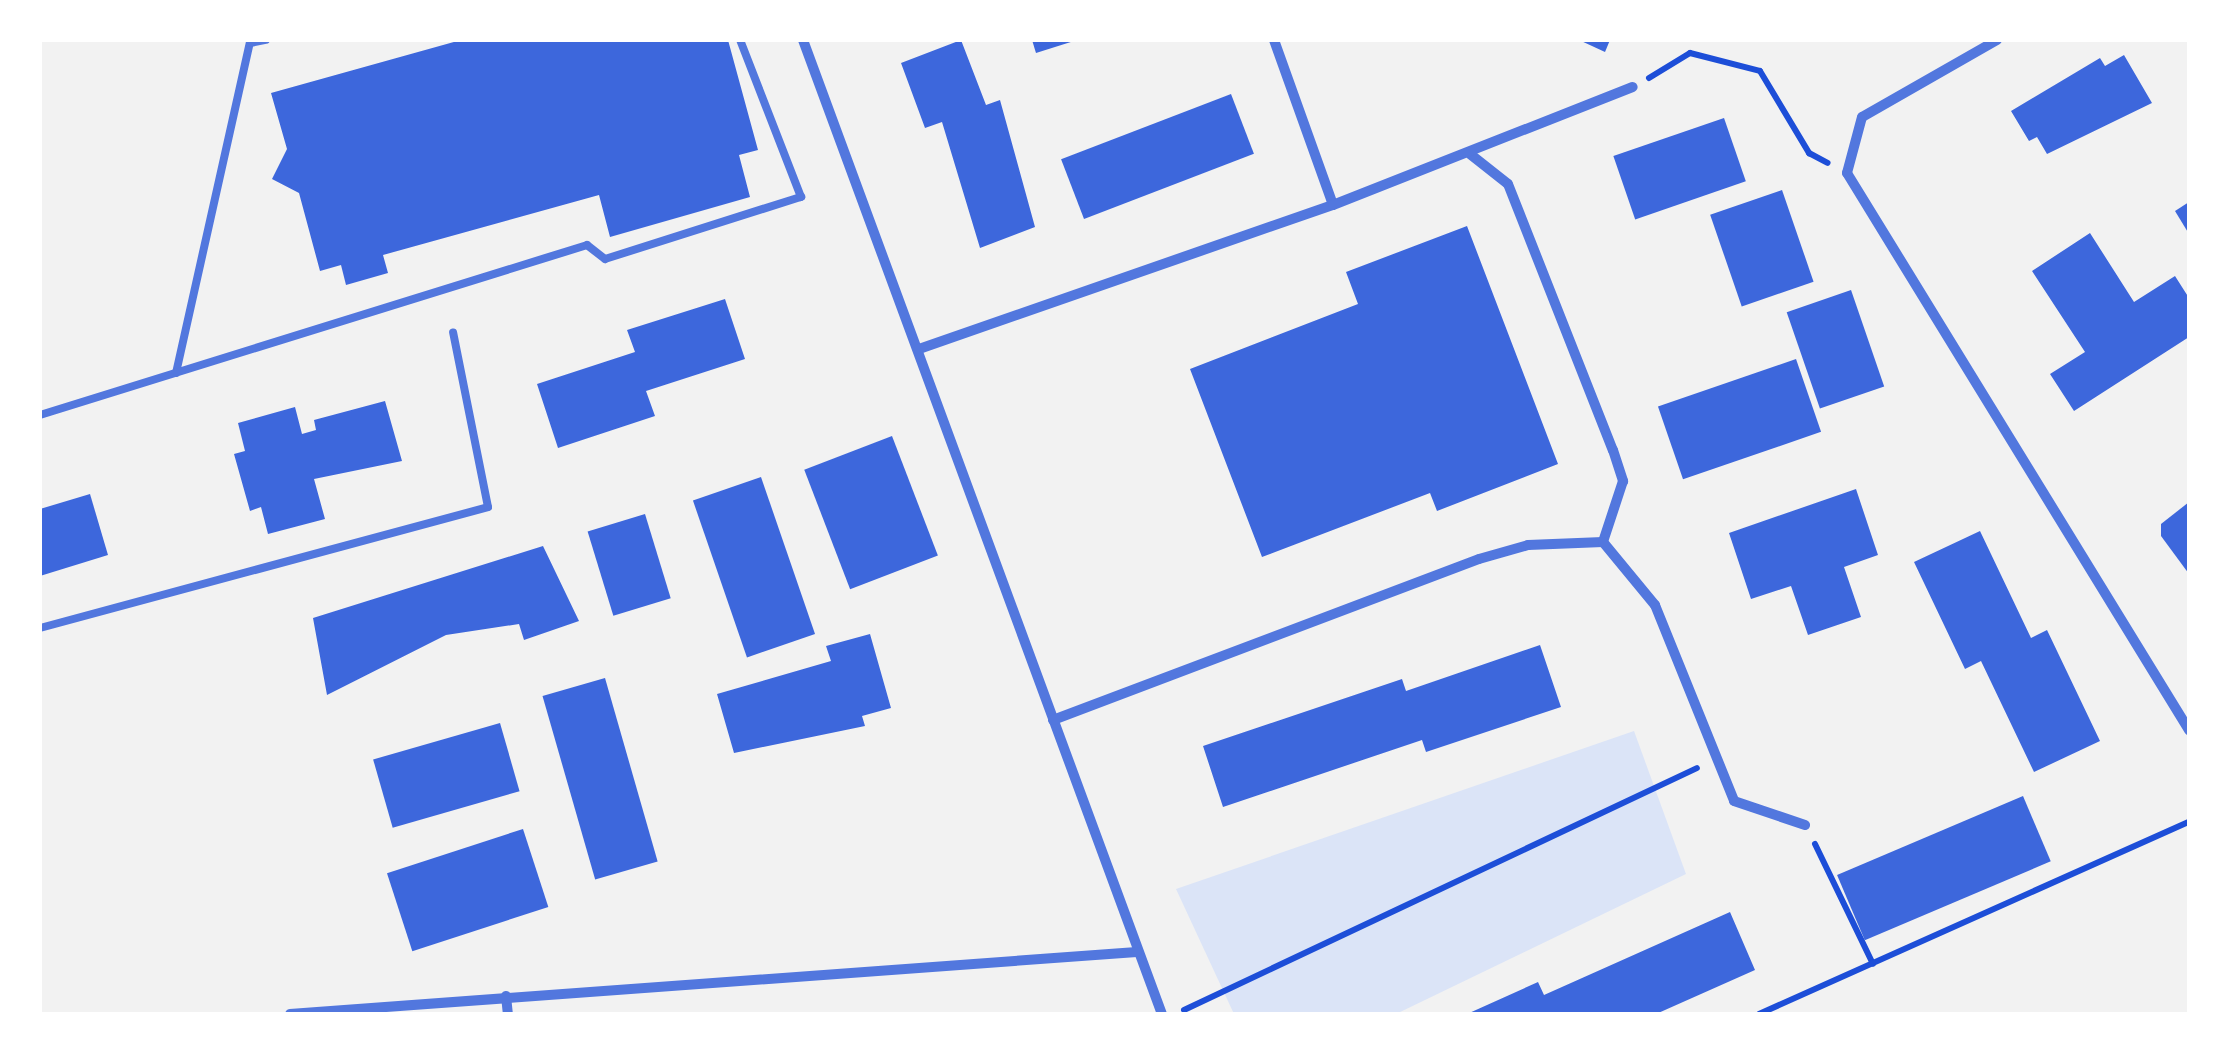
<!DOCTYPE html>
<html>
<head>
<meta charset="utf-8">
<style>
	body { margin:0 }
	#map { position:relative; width:2229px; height:1054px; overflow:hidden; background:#f2f2f2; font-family:"Noto Sans",sans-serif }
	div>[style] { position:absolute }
	.green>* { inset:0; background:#dbe4f7 }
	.building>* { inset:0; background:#3d67dc; transform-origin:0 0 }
	.path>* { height:6px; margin:-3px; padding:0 3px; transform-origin:3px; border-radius:3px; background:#1d4ed8 }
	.service>* { height:8px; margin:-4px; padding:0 4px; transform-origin:4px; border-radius:4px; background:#5277de }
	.minor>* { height:10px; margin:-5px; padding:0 5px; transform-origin:5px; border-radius:5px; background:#5277de }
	span { translate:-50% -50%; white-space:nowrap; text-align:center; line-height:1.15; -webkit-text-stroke:8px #fff; paint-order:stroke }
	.frame { position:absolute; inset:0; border:42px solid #fff; pointer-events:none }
</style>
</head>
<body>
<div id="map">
	<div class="green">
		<i style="clip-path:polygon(1634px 731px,1686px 874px,1396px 1014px,1234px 1014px,1176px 889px)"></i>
	</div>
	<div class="building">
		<i style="clip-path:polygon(461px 40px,728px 40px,758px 150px,739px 155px,750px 197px,610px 237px,599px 195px,383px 255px,388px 273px,346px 285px,341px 265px,320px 271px,299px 193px,272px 179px,287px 149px,271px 93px)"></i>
		<i style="clip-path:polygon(961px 40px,986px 105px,1000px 100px,1035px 227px,980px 248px,942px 122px,925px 128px,901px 63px)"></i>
		<i style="clip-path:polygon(1032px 40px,1074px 40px,1074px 41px,1036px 53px)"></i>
		<i style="clip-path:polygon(1579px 40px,1610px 40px,1605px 52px)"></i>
		<i style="clip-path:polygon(2124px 55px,2152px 103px,2047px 154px,2037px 137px,2029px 141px,2011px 111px,2100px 58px,2105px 66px)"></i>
		<i style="left:1231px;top:94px;width:64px;height:182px;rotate:69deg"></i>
		<i style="left:1724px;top:118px;width:67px;height:117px;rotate:71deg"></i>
		<i style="left:1782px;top:190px;width:97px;height:76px;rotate:71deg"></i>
		<i style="clip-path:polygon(2189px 202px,2189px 234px,2175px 211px)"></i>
		<i style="clip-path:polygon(1467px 226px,1558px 464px,1437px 511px,1430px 493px,1262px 557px,1190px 369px,1358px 304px,1346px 272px)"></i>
		<i style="clip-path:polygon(2090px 233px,2134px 302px,2175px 276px,2189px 298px,2189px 337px,2074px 411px,2050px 374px,2085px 352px,2032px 271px)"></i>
		<i style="left:1851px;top:290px;width:102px;height:68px;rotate:71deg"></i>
		<i style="clip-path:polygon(725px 299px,745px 359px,646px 391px,655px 416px,558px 448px,537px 384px,635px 352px,627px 330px)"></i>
		<i style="left:1796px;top:359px;width:77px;height:146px;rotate:71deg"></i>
		<i style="clip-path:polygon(385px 401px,402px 461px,314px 479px,325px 519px,268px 534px,261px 507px,250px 511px,234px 454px,245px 451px,238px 423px,295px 407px,302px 434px,316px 430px,314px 420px)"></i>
		<i style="left:892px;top:436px;width:128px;height:94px;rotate:69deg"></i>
		<i style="left:761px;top:477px;width:166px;height:72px;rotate:71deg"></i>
		<i style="clip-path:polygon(1856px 489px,1878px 555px,1844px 567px,1861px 617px,1808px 635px,1791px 586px,1751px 599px,1729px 533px)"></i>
		<i style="clip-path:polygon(90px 494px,108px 555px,40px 576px,40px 509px)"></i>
		<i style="clip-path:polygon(2189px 502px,2189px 574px,2161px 536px,2161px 524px)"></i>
		<i style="left:645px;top:514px;width:88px;height:60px;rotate:73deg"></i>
		<i style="clip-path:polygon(1980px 531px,2031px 638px,2047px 630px,2100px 741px,2034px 772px,1981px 661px,1965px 669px,1914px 562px)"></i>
		<i style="clip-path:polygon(543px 546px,579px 621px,524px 640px,519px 624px,446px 635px,327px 695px,313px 618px)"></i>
		<i style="clip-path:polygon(870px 634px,891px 708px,862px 716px,865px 726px,734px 753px,717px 694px,831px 661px,826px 646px)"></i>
		<i style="clip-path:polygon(1540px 645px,1561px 707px,1426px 752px,1422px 740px,1223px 807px,1203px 746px,1402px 679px,1406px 691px)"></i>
		<i style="left:605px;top:678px;width:191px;height:65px;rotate:74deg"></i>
		<i style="left:500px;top:723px;width:71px;height:132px;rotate:74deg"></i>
		<i style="left:2023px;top:796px;width:71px;height:202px;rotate:67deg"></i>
		<i style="left:523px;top:829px;width:82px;height:143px;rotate:72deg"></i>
		<i style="clip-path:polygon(1730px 912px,1755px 970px,1656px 1014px,1467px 1014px,1538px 982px,1544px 995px)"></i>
	</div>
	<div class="path">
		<i style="left:1649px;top:78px;width:48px;rotate:-31.4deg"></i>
		<i style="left:1690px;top:53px;width:72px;rotate:14.4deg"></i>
		<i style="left:1760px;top:71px;width:96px;rotate:59.1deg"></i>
		<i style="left:1809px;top:153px;width:21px;rotate:28deg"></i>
		<i style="left:1815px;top:844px;width:133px;rotate:64.2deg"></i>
		<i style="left:1184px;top:1010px;width:567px;rotate:-25.25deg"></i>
		<i style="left:1759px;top:1014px;width:471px;rotate:-24.1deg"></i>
	</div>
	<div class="service">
		<i style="left:176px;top:373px;width:338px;rotate:-77.4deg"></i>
		<i style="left:250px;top:43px;width:16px;rotate:-11deg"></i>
		<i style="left:40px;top:415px;width:573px;rotate:-17.26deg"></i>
		<i style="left:587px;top:245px;width:23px;rotate:38deg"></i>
		<i style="left:605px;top:259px;width:206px;rotate:-17.6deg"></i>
		<i style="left:801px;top:197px;width:168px;rotate:-111.2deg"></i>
		<i style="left:40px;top:628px;width:464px;rotate:-15.1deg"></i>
		<i style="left:488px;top:507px;width:178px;rotate:-101.3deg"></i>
	</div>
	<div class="minor">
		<i style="left:803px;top:40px;width:1038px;rotate:69.77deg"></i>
		<i style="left:1274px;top:40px;width:175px;rotate:70.3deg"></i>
		<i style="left:1997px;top:40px;width:155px;rotate:150.3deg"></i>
		<i style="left:1862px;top:117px;width:58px;rotate:105deg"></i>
		<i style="left:1847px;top:173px;width:654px;rotate:58.45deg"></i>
		<i style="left:1470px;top:154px;width:48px;rotate:38.3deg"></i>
		<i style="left:1508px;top:184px;width:286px;rotate:68.5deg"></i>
		<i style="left:1613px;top:450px;width:33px;rotate:72deg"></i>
		<i style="left:1623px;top:481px;width:64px;rotate:108.2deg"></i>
		<i style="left:919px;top:349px;width:438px;rotate:-19.2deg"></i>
		<i style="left:1333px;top:205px;width:322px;rotate:-21.5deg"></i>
		<i style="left:1053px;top:720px;width:455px;rotate:-20.7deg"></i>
		<i style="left:1479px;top:559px;width:51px;rotate:-15.9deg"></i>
		<i style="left:1528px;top:545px;width:75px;rotate:-2.3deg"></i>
		<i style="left:1603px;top:542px;width:82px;rotate:50.5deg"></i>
		<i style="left:1655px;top:605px;width:211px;rotate:68deg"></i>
		<i style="left:1734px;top:801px;width:75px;rotate:18.7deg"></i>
		<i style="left:506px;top:996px;width:18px;rotate:84deg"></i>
		<i style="left:290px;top:1014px;width:849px;rotate:-4.19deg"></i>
	</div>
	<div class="frame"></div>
</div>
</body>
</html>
